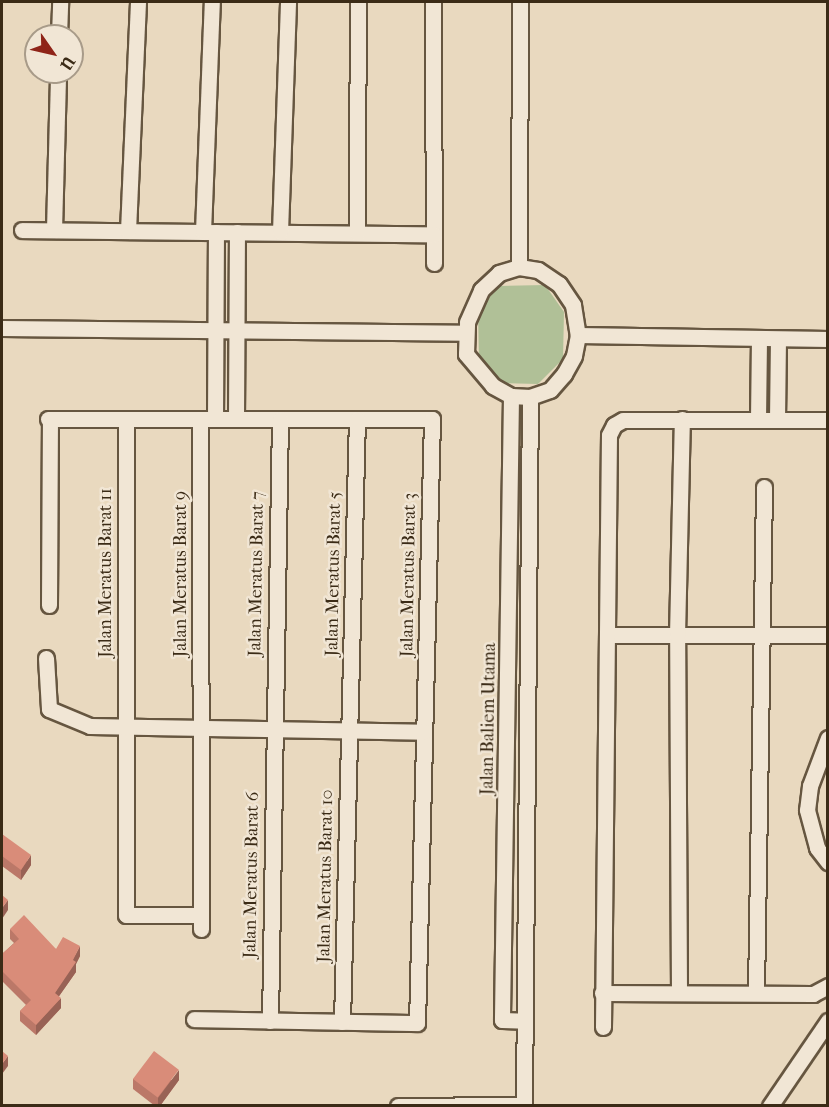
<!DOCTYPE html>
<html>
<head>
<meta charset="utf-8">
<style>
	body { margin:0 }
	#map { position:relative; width:829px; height:1107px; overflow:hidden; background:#e9d9bf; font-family:"IM FELL French Canon",serif }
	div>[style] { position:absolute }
	.green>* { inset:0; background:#b0c097 }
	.roads { filter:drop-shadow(2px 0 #665640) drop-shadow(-2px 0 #665640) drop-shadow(0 2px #665640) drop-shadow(0 -2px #665640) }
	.street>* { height:15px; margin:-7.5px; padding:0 7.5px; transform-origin:7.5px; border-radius:7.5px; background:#f1e6d5 }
	.wall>* { inset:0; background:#bb7868 }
	.shaded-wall>* { inset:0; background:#986255 }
	.building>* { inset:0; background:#d98c79; transform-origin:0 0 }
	span { translate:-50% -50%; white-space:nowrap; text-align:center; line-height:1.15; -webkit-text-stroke:5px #f1e6d5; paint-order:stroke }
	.street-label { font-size:18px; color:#3b2b16 }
	.frame { position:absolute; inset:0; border:3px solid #3b2b16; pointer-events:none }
	.north { position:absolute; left:24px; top:24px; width:60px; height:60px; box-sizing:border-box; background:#f1e6d5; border:2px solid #a89b89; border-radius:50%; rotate:124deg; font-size:16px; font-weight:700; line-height:24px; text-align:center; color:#3b2b16 }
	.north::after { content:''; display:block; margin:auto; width:21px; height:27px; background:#8f2418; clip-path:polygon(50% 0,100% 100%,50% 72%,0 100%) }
</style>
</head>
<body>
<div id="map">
	<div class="green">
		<i style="clip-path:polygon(545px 285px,564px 312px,563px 359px,538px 384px,502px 383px,479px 362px,478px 309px,499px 286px)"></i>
	</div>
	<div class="roads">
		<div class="street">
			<i style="left:433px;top:2px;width:261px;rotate:89.8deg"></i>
			<i style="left:59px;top:36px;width:34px;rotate:-88deg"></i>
			<i style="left:22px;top:230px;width:412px;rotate:0.6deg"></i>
			<i style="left:54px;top:230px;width:158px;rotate:-88.5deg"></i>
			<i style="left:128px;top:231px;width:229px;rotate:-87.5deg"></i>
			<i style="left:203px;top:232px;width:230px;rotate:-87.8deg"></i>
			<i style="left:280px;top:232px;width:230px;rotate:-88deg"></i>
			<i style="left:357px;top:233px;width:231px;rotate:-89.8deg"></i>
			<i style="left:519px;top:267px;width:19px;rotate:9deg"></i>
			<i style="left:538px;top:270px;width:25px;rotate:34deg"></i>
			<i style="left:559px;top:284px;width:25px;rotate:56deg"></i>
			<i style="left:573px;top:305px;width:30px;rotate:81deg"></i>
			<i style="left:578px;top:335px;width:21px;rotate:101deg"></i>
			<i style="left:574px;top:356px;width:21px;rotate:119deg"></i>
			<i style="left:564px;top:374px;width:21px;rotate:131deg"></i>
			<i style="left:550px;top:390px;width:21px;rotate:161deg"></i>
			<i style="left:530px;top:397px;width:19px;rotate:-177deg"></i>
			<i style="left:511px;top:396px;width:21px;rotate:-151deg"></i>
			<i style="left:493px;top:386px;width:42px;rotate:-130.2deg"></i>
			<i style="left:466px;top:354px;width:32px;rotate:-88deg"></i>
			<i style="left:467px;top:322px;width:35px;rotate:-66deg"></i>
			<i style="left:481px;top:290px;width:25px;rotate:-43deg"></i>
			<i style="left:499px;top:273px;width:21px;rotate:-17deg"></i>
			<i style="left:519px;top:267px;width:265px;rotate:-89.8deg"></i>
			<i style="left:2px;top:328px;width:463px;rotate:0.6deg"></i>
			<i style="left:578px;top:335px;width:250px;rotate:0.9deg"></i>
			<i style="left:511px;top:396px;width:624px;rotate:90.83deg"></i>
			<i style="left:502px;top:1020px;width:23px;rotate:2deg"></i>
			<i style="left:48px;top:419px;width:384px"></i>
			<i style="left:432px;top:419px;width:604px;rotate:91.42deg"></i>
			<i style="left:417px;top:1023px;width:223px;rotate:-179deg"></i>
			<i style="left:126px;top:419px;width:496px;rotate:90deg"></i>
			<i style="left:126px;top:915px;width:75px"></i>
			<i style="left:200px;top:419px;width:510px;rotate:89.89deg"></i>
			<i style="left:215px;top:419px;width:187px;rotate:-89.7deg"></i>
			<i style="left:236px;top:419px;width:187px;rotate:-89.7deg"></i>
			<i style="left:758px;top:420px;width:81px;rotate:-89.3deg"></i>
			<i style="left:777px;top:420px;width:81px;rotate:-89.3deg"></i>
			<i style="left:49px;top:605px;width:186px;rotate:-89.7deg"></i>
			<i style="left:608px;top:635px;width:220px"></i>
			<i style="left:46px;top:658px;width:51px;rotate:86.6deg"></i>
			<i style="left:49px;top:709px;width:44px;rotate:22.5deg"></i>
			<i style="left:90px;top:726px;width:334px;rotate:1deg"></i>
			<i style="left:828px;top:738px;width:51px;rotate:110.6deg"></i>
			<i style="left:810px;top:786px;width:24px;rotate:97deg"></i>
			<i style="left:807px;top:810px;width:39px;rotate:75deg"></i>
			<i style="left:817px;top:848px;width:18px;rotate:52deg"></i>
			<i style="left:679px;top:991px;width:356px;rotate:-90.3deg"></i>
			<i style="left:677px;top:635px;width:216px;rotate:-88.7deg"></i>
			<i style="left:756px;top:992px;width:505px;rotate:-89.09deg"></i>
			<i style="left:602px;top:993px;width:211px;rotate:0.3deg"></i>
			<i style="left:813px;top:994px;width:17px;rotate:-28deg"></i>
			<i style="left:270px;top:1021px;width:602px;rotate:-89.05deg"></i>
			<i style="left:342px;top:1022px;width:603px;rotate:-88.58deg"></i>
			<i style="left:603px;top:1027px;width:592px;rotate:-89.42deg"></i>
			<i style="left:609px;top:435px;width:11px;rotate:-63deg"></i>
			<i style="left:614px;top:425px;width:10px;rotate:-29deg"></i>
			<i style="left:623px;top:420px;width:205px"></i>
			<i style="left:398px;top:1106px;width:126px;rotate:-0.5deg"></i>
			<i style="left:524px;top:1106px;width:709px;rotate:-89.52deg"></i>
			<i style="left:770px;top:1106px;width:103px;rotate:-55.7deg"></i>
		</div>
	</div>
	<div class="wall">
		<i style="clip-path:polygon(2px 834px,31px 865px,21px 880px,2px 866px)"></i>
		<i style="clip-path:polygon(10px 929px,56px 949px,80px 956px,76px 964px,76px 972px,59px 996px,61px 1008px,36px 1035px,20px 1021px,20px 1011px,26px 1005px,2px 981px,2px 954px,14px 943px,10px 939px)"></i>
		<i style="clip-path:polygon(133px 1079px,179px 1080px,160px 1106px,155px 1106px,133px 1089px)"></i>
	</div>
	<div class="shaded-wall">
		<i style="clip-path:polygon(31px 855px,31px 865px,21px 880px,21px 870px)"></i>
		<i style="clip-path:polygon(8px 900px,8px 910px,2px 919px,2px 908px)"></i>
		<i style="clip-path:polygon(80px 946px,80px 956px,76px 964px,76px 972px,55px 1002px,55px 993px)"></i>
		<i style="clip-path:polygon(61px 998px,61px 1008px,36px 1035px,36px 1025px)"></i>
		<i style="clip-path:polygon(8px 1056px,8px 1066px,2px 1074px,2px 1064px)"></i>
		<i style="clip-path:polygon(179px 1070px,179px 1080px,160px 1106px,158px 1106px,158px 1098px)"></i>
	</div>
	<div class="building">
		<i style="clip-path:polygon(2px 834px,31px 855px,21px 870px,2px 856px)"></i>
		<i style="clip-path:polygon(2px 895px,8px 900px,2px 908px)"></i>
		<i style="clip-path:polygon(24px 915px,56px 949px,63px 937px,80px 946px,73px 960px,76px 962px,55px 993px,61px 998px,36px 1025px,20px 1011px,31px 1000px,2px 971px,2px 954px,19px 939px,10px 929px)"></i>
		<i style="clip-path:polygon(2px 1051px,8px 1056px,2px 1064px)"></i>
		<i style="left:154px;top:1051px;width:31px;height:35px;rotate:37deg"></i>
	</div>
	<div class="street-label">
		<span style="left:106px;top:573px;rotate:-90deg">Jalan Meratus Barat 11</span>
		<span style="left:181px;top:574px;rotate:-90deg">Jalan Meratus Barat 9</span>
		<span style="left:257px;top:574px;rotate:-89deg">Jalan Meratus Barat 7</span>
		<span style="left:334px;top:574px;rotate:-89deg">Jalan Meratus Barat 5</span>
		<span style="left:409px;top:575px;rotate:-89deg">Jalan Meratus Barat 3</span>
		<span style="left:489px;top:719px;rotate:-89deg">Jalan Baliem Utama</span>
		<span style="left:252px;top:875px;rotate:-89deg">Jalan Meratus Barat 6</span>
		<span style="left:326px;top:876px;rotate:-89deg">Jalan Meratus Barat 10</span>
	</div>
	<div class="frame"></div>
	<div class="north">U</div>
</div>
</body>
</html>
